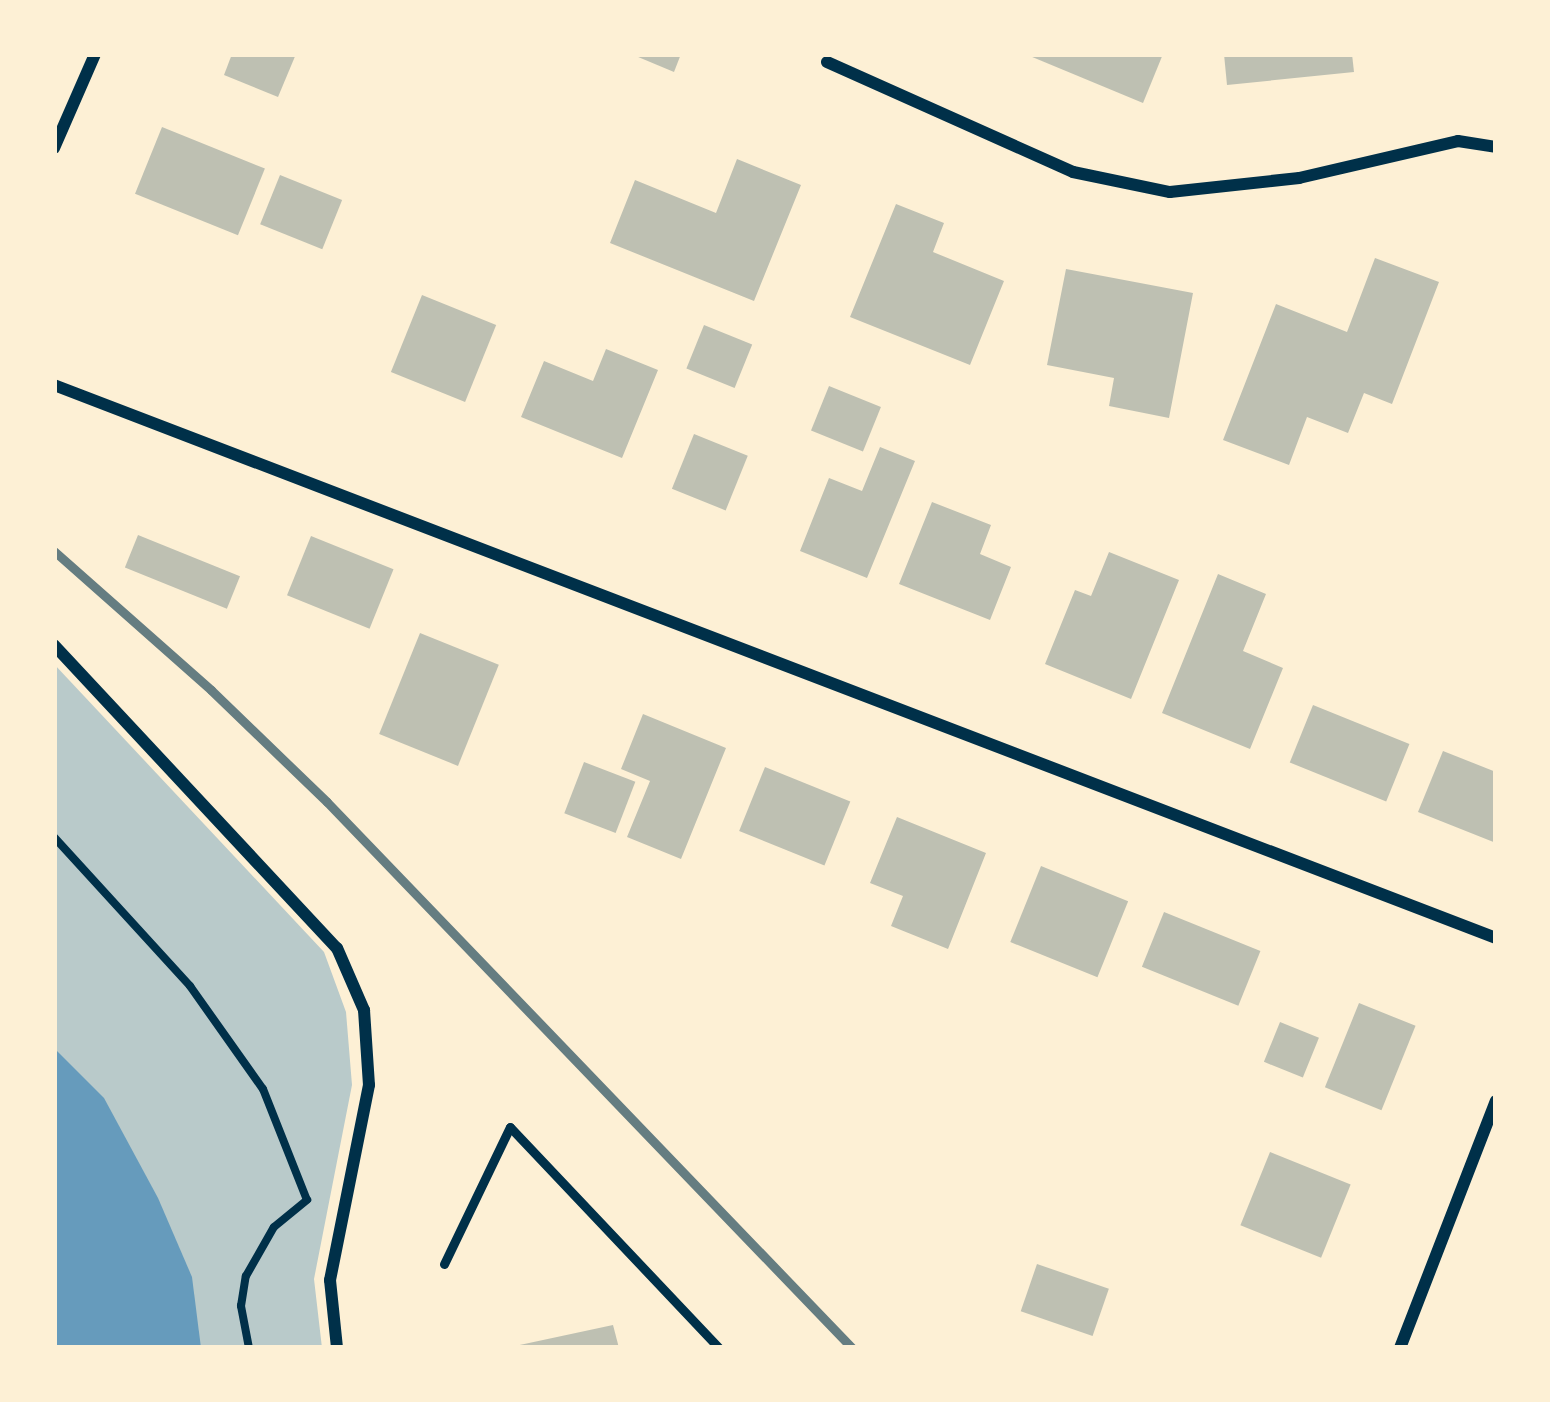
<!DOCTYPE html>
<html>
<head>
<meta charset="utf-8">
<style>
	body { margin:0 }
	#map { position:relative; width:1550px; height:1402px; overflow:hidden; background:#fdf0d5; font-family:Lato,sans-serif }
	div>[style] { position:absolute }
	.green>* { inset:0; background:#b9caca }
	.water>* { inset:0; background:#669bbc }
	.building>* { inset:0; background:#bec0b2; transform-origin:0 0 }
	.path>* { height:8px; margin:-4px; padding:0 4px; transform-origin:4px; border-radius:4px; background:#003049 }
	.service>* { height:9px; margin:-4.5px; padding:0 4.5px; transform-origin:4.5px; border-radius:4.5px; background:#003049 }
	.minor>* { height:12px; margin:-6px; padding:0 6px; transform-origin:6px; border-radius:6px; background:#003049 }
	.rail>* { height:9px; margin:-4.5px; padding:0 4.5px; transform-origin:4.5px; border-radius:4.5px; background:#657d81 }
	span { translate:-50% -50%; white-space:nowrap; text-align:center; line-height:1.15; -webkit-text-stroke:10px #fdf0d5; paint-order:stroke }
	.frame { position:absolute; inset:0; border:57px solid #fdf0d5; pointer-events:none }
</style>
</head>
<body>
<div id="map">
	<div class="green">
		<i style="clip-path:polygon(54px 664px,324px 952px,346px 1012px,352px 1085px,314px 1279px,322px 1348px,54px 1348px)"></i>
	</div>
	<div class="water">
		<i style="clip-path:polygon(54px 1048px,104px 1098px,158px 1198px,192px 1277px,201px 1348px,54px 1348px)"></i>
	</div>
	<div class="building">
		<i style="clip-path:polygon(232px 54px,296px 54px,278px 97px,224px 75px)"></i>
		<i style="clip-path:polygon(631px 54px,681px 54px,674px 72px)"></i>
		<i style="clip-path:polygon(1025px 54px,1163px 54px,1143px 103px)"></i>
		<i style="clip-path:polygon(1224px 54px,1352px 54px,1354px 72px,1227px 85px)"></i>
		<i style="left:162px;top:127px;width:111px;height:72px;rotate:22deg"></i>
		<i style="clip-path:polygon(737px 159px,801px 185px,754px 301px,610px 243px,635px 180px,716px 213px)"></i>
		<i style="left:280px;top:175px;width:67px;height:53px;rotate:22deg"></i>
		<i style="clip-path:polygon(896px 204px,944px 223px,933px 252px,1004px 281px,970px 365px,850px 317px)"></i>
		<i style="clip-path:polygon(1375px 258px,1439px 282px,1392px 404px,1364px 393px,1348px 433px,1307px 417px,1289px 465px,1223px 440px,1276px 304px,1347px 332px)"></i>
		<i style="clip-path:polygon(1066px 269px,1193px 293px,1169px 418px,1109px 406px,1114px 378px,1047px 365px)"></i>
		<i style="left:422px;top:295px;width:80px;height:83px;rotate:22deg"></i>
		<i style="left:704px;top:325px;width:52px;height:47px;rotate:22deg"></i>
		<i style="clip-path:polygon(606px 349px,658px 370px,622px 458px,521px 417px,544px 361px,593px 381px)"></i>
		<i style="left:829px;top:386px;width:56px;height:48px;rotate:22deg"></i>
		<i style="left:694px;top:434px;width:58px;height:59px;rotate:22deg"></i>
		<i style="clip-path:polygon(880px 447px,915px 461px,867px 578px,800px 551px,829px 478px,862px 491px)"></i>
		<i style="clip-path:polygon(932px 502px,991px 525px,980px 554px,1011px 567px,990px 620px,899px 584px)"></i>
		<i style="left:138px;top:535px;width:110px;height:35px;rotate:22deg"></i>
		<i style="left:311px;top:536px;width:89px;height:64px;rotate:22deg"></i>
		<i style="clip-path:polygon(1109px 552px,1179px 580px,1131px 699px,1045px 664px,1075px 590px,1091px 596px)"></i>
		<i style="clip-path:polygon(1218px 574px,1266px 594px,1243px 651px,1283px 668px,1250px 749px,1162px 713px)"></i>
		<i style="left:420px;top:633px;width:85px;height:109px;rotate:22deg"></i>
		<i style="left:1313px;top:705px;width:104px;height:62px;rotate:22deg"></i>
		<i style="clip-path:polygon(643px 714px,726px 748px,681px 859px,627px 837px,650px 781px,621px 769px)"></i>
		<i style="clip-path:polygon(1443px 751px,1496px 772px,1496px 843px,1418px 812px)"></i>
		<i style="left:584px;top:762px;width:55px;height:55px;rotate:21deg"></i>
		<i style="left:765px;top:767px;width:92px;height:69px;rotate:22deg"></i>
		<i style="clip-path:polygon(897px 817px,986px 853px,948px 949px,891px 926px,903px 896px,870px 883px)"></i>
		<i style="left:1041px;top:866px;width:94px;height:82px;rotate:22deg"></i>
		<i style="left:1164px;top:912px;width:104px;height:59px;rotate:22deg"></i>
		<i style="left:1359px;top:1003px;width:61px;height:91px;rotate:22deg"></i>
		<i style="left:1280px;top:1022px;width:42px;height:43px;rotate:22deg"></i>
		<i style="left:1270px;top:1152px;width:87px;height:79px;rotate:22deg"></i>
		<i style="left:1037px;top:1264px;width:76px;height:50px;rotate:19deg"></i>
		<i style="clip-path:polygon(613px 1325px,619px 1348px,515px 1348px,515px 1346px)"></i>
	</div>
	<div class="path">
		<i style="left:54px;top:837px;width:202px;rotate:47.6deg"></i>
		<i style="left:190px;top:986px;width:126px;rotate:54.7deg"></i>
		<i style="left:263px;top:1089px;width:119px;rotate:68.4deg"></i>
		<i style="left:249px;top:1348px;width:43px;rotate:-100.8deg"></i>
		<i style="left:241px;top:1306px;width:30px;rotate:-81deg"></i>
		<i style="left:246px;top:1276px;width:56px;rotate:-60.3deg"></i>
		<i style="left:274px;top:1227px;width:43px;rotate:-39.3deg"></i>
	</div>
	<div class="service">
		<i style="left:444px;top:1264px;width:152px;rotate:-64.3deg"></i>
		<i style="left:510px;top:1127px;width:304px;rotate:46.6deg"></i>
	</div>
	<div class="minor">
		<i style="left:827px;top:62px;width:269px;rotate:24.1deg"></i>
		<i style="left:1073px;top:172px;width:99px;rotate:11.7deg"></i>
		<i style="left:1170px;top:192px;width:130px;rotate:-6.2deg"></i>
		<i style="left:1299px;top:178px;width:163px;rotate:-13.1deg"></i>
		<i style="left:1458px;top:141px;width:38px;rotate:9deg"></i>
		<i style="left:54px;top:148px;width:103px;rotate:-66.4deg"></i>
		<i style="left:54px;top:385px;width:1544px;rotate:20.98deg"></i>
		<i style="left:54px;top:645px;width:415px;rotate:47deg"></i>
		<i style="left:337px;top:948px;width:68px;rotate:66.5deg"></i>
		<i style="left:364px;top:1010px;width:75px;rotate:86.2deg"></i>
		<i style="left:369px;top:1085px;width:199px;rotate:101.3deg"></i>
		<i style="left:330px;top:1280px;width:68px;rotate:84.1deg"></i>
		<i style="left:1400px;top:1348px;width:265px;rotate:-68.8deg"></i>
	</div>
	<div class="rail">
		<i style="left:54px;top:551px;width:210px;rotate:41.5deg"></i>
		<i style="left:211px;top:690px;width:161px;rotate:44deg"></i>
		<i style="left:327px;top:802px;width:757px;rotate:46.12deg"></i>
	</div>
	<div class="frame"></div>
</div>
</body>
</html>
